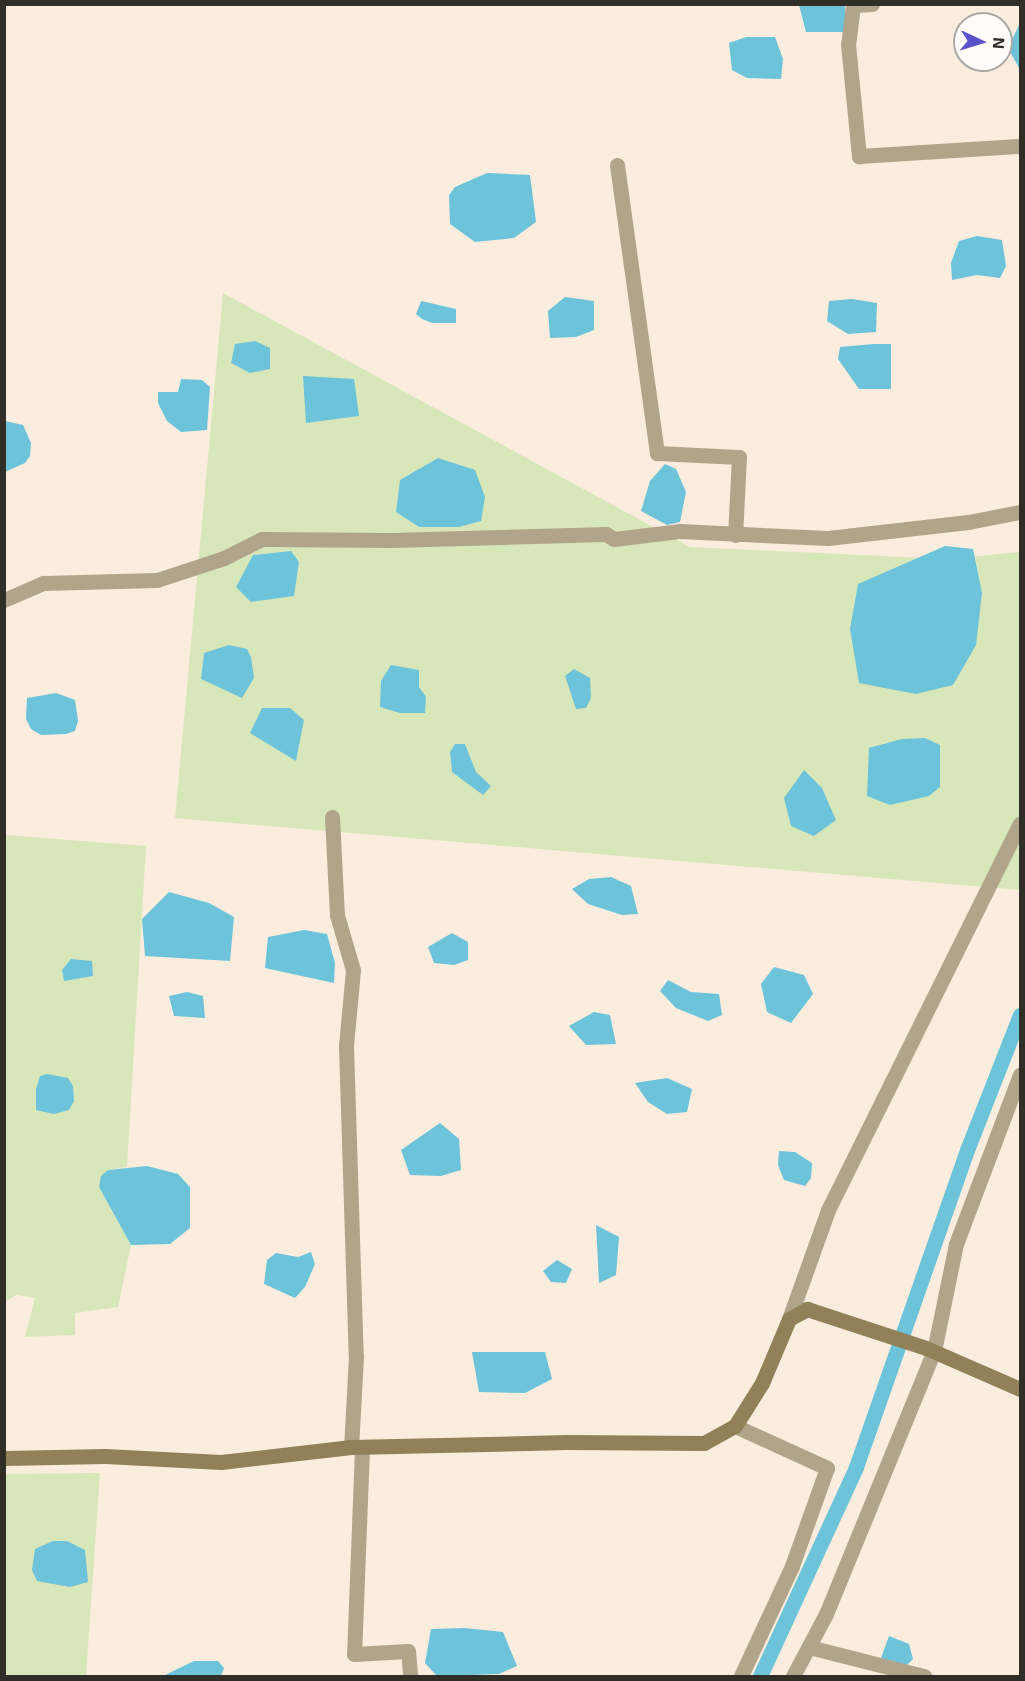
<!DOCTYPE html>
<html>
<head>
<meta charset="utf-8">
<style>
	body { margin:0 }
	#map { position:relative; width:1025px; height:1681px; overflow:hidden; background:#faedde; font-family:"Exo 2",sans-serif }
	div>[style] { position:absolute }
	.green>* { inset:0; background:#d8e7b9 }
	.water>* { inset:0; background:#6cc3da }
	.canal>* { height:15px; margin:-7.5px; padding:0 7.5px; transform-origin:7.5px; border-radius:7.5px; background:#6cc3da }
	.street>* { height:15px; margin:-7.5px; padding:0 7.5px; transform-origin:7.5px; border-radius:7.5px; background:#b0a58a }
	.secondary>* { height:15px; margin:-7.5px; padding:0 7.5px; transform-origin:7.5px; border-radius:7.5px; background:#928158 }
	span { translate:-50% -50%; white-space:nowrap; text-align:center; line-height:1.15; -webkit-text-stroke:4.5px #fffcf9; paint-order:stroke }
	.frame { position:absolute; inset:0; border:6px solid #312d27; pointer-events:none }
	.north { position:absolute; left:953px; top:12px; width:60px; height:60px; box-sizing:border-box; background:#fffcf9; border:2px solid #ada9a5; border-radius:50%; rotate:94deg; font-size:16px; font-weight:700; line-height:24px; text-align:center; color:#312d27 }
	.north::after { content:''; display:block; margin:auto; width:21px; height:27px; background:#5b53cc; clip-path:polygon(50% 0,100% 100%,50% 72%,0 100%) }
</style>
</head>
<body>
<div id="map">
	<div class="green">
		<i style="clip-path:polygon(223px 293px,690px 547px,947px 559px,1020px 552px,1020px 890px,175px 818px)"></i>
		<i style="clip-path:polygon(5px 835px,146px 846px,127px 1167px,108px 1170px,99px 1187px,131px 1245px,118px 1307px,75px 1313px,75px 1335px,25px 1337px,35px 1298px,16px 1295px,5px 1302px)"></i>
		<i style="clip-path:polygon(100px 1473px,86px 1676px,5px 1676px,4px 1474px)"></i>
	</div>
	<div class="water">
		<i style="clip-path:polygon(799px 5px,845px 5px,846px 32px,806px 32px)"></i>
		<i style="clip-path:polygon(1020px 23px,1020px 70px,1008px 48px)"></i>
		<i style="clip-path:polygon(746px 37px,775px 37px,783px 59px,781px 79px,747px 78px,732px 70px,729px 43px)"></i>
		<i style="clip-path:polygon(487px 173px,530px 175px,536px 222px,514px 238px,475px 242px,450px 224px,449px 195px,455px 187px)"></i>
		<i style="clip-path:polygon(977px 236px,1002px 240px,1006px 266px,1000px 278px,977px 275px,952px 280px,951px 263px,959px 241px)"></i>
		<i style="clip-path:polygon(565px 297px,594px 301px,594px 330px,576px 337px,550px 338px,548px 311px)"></i>
		<i style="clip-path:polygon(852px 299px,877px 303px,876px 332px,848px 334px,827px 321px,829px 301px)"></i>
		<i style="clip-path:polygon(421px 301px,456px 309px,456px 323px,432px 323px,422px 319px,416px 314px)"></i>
		<i style="clip-path:polygon(255px 341px,270px 348px,270px 369px,250px 373px,231px 363px,235px 344px)"></i>
		<i style="clip-path:polygon(874px 344px,891px 344px,891px 389px,859px 389px,838px 359px,840px 347px)"></i>
		<i style="clip-path:polygon(303px 376px,354px 379px,359px 416px,306px 423px)"></i>
		<i style="clip-path:polygon(181px 379px,202px 380px,210px 387px,207px 430px,181px 432px,167px 421px,158px 403px,158px 392px,178px 392px)"></i>
		<i style="clip-path:polygon(5px 421px,23px 425px,31px 443px,30px 456px,25px 463px,5px 472px)"></i>
		<i style="clip-path:polygon(438px 458px,475px 470px,485px 497px,481px 521px,459px 527px,419px 527px,396px 512px,400px 480px)"></i>
		<i style="clip-path:polygon(665px 464px,676px 469px,686px 492px,680px 522px,667px 525px,641px 511px,650px 481px)"></i>
		<i style="clip-path:polygon(945px 546px,973px 549px,982px 593px,976px 645px,953px 685px,916px 694px,859px 683px,850px 629px,858px 584px)"></i>
		<i style="clip-path:polygon(291px 551px,299px 562px,294px 596px,251px 602px,236px 587px,253px 555px)"></i>
		<i style="clip-path:polygon(229px 645px,247px 649px,251px 657px,254px 678px,242px 698px,201px 679px,204px 653px)"></i>
		<i style="clip-path:polygon(391px 665px,419px 670px,419px 687px,426px 697px,425px 713px,400px 713px,380px 707px,381px 681px)"></i>
		<i style="clip-path:polygon(574px 669px,590px 678px,591px 698px,586px 708px,576px 709px,565px 676px)"></i>
		<i style="clip-path:polygon(56px 693px,75px 700px,78px 721px,75px 731px,66px 734px,41px 735px,31px 729px,26px 719px,27px 698px)"></i>
		<i style="clip-path:polygon(262px 708px,290px 708px,304px 720px,296px 761px,250px 733px)"></i>
		<i style="clip-path:polygon(925px 738px,940px 745px,940px 787px,929px 796px,890px 805px,867px 796px,869px 748px,902px 739px)"></i>
		<i style="clip-path:polygon(455px 744px,465px 744px,476px 772px,491px 786px,483px 795px,452px 772px,450px 752px)"></i>
		<i style="clip-path:polygon(804px 770px,822px 788px,836px 820px,814px 836px,791px 826px,784px 798px)"></i>
		<i style="clip-path:polygon(611px 877px,631px 886px,638px 914px,622px 915px,588px 904px,572px 889px,589px 879px)"></i>
		<i style="clip-path:polygon(169px 892px,209px 903px,234px 917px,230px 961px,145px 956px,142px 919px)"></i>
		<i style="clip-path:polygon(304px 930px,327px 934px,335px 963px,334px 983px,265px 968px,268px 937px)"></i>
		<i style="clip-path:polygon(452px 933px,468px 942px,468px 960px,454px 965px,434px 963px,428px 947px)"></i>
		<i style="clip-path:polygon(71px 959px,92px 961px,93px 976px,64px 981px,62px 970px)"></i>
		<i style="clip-path:polygon(774px 967px,804px 975px,813px 994px,791px 1023px,767px 1012px,761px 984px)"></i>
		<i style="clip-path:polygon(668px 980px,691px 992px,719px 994px,722px 1015px,708px 1021px,676px 1008px,660px 991px)"></i>
		<i style="clip-path:polygon(187px 992px,203px 996px,205px 1018px,174px 1016px,169px 996px)"></i>
		<i style="clip-path:polygon(594px 1012px,610px 1015px,616px 1044px,586px 1045px,569px 1026px)"></i>
		<i style="clip-path:polygon(47px 1074px,68px 1078px,73px 1086px,74px 1101px,69px 1110px,54px 1114px,36px 1110px,36px 1089px,40px 1076px)"></i>
		<i style="clip-path:polygon(667px 1078px,692px 1089px,687px 1112px,667px 1114px,648px 1102px,635px 1083px)"></i>
		<i style="clip-path:polygon(440px 1123px,459px 1139px,461px 1170px,441px 1176px,410px 1175px,401px 1150px)"></i>
		<i style="clip-path:polygon(779px 1151px,795px 1152px,812px 1163px,811px 1178px,805px 1186px,784px 1180px,778px 1165px)"></i>
		<i style="clip-path:polygon(147px 1166px,178px 1174px,190px 1187px,190px 1228px,170px 1244px,131px 1245px,99px 1187px,101px 1176px,108px 1170px)"></i>
		<i style="clip-path:polygon(596px 1225px,619px 1237px,616px 1275px,599px 1283px)"></i>
		<i style="clip-path:polygon(311px 1252px,315px 1264px,305px 1287px,295px 1298px,264px 1284px,267px 1260px,276px 1253px,298px 1257px)"></i>
		<i style="clip-path:polygon(557px 1260px,572px 1269px,566px 1283px,551px 1282px,543px 1271px)"></i>
		<i style="clip-path:polygon(472px 1352px,545px 1352px,552px 1379px,525px 1393px,479px 1392px)"></i>
		<i style="clip-path:polygon(53px 1541px,67px 1541px,85px 1550px,88px 1582px,70px 1587px,37px 1581px,32px 1570px,35px 1549px)"></i>
		<i style="clip-path:polygon(465px 1628px,503px 1632px,517px 1666px,499px 1674px,437px 1676px,425px 1663px,431px 1629px)"></i>
		<i style="clip-path:polygon(889px 1636px,909px 1644px,913px 1659px,907px 1665px,881px 1658px)"></i>
		<i style="clip-path:polygon(194px 1661px,218px 1661px,224px 1668px,221px 1676px,163px 1676px)"></i>
	</div>
	<div class="canal">
		<i style="left:760px;top:1676px;width:230px;rotate:-65.3deg"></i>
		<i style="left:856px;top:1467px;width:336px;rotate:-70.7deg"></i>
		<i style="left:967px;top:1150px;width:145px;rotate:-68.6deg"></i>
	</div>
	<div class="street">
		<i style="left:872px;top:4px;width:19px;rotate:177deg"></i>
		<i style="left:853px;top:5px;width:39px;rotate:97deg"></i>
		<i style="left:848px;top:44px;width:113px;rotate:84.4deg"></i>
		<i style="left:859px;top:156px;width:161px;rotate:-3.6deg"></i>
		<i style="left:617px;top:165px;width:291px;rotate:82.1deg"></i>
		<i style="left:657px;top:453px;width:82px;rotate:2.8deg"></i>
		<i style="left:739px;top:457px;width:78px;rotate:92.9deg"></i>
		<i style="left:4px;top:600px;width:43px;rotate:-23.6deg"></i>
		<i style="left:43px;top:583px;width:114px;rotate:-1.5deg"></i>
		<i style="left:157px;top:580px;width:71px;rotate:-18.2deg"></i>
		<i style="left:224px;top:558px;width:42px;rotate:-26.6deg"></i>
		<i style="left:262px;top:539px;width:130px;rotate:0.4deg"></i>
		<i style="left:392px;top:540px;width:214px;rotate:-1.6deg"></i>
		<i style="left:606px;top:534px;width:9px;rotate:32deg"></i>
		<i style="left:614px;top:539px;width:65px;rotate:-7deg"></i>
		<i style="left:679px;top:531px;width:149px;rotate:2.7deg"></i>
		<i style="left:828px;top:538px;width:141px;rotate:-6.5deg"></i>
		<i style="left:968px;top:522px;width:53px;rotate:-10.9deg"></i>
		<i style="left:332px;top:817px;width:98px;rotate:87.1deg"></i>
		<i style="left:337px;top:915px;width:57px;rotate:73.8deg"></i>
		<i style="left:353px;top:970px;width:76px;rotate:95.3deg"></i>
		<i style="left:346px;top:1046px;width:310px;rotate:88.2deg"></i>
		<i style="left:356px;top:1356px;width:91px;rotate:93.1deg"></i>
		<i style="left:789px;top:1319px;width:116px;rotate:-70.3deg"></i>
		<i style="left:828px;top:1210px;width:431px;rotate:-63.6deg"></i>
		<i style="left:735px;top:1426px;width:101px;rotate:24.5deg"></i>
		<i style="left:827px;top:1468px;width:104px;rotate:109.7deg"></i>
		<i style="left:792px;top:1566px;width:121px;rotate:114.9deg"></i>
		<i style="left:362px;top:1448px;width:206px;rotate:92.2deg"></i>
		<i style="left:354px;top:1654px;width:54px;rotate:-3.2deg"></i>
		<i style="left:408px;top:1651px;width:25px;rotate:85deg"></i>
		<i style="left:809px;top:1647px;width:119px;rotate:14.2deg"></i>
		<i style="left:793px;top:1676px;width:70px;rotate:-62deg"></i>
		<i style="left:826px;top:1614px;width:284px;rotate:-67.7deg"></i>
		<i style="left:934px;top:1351px;width:109px;rotate:-78.4deg"></i>
		<i style="left:956px;top:1244px;width:181px;rotate:-69.3deg"></i>
	</div>
	<div class="secondary">
		<i style="left:4px;top:1458px;width:101px;rotate:-1.1deg"></i>
		<i style="left:105px;top:1456px;width:116px;rotate:3deg"></i>
		<i style="left:221px;top:1462px;width:131px;rotate:-6.6deg"></i>
		<i style="left:351px;top:1447px;width:216px;rotate:-1.3deg"></i>
		<i style="left:567px;top:1442px;width:137px;rotate:0.4deg"></i>
		<i style="left:704px;top:1443px;width:35px;rotate:-29deg"></i>
		<i style="left:735px;top:1426px;width:51px;rotate:-57.9deg"></i>
		<i style="left:762px;top:1383px;width:69px;rotate:-67.1deg"></i>
		<i style="left:789px;top:1319px;width:21px;rotate:-29deg"></i>
		<i style="left:807px;top:1309px;width:125px;rotate:18.1deg"></i>
		<i style="left:926px;top:1348px;width:103px;rotate:23.6deg"></i>
	</div>
	<div class="frame"></div>
	<div class="north">N</div>
</div>
</body>
</html>
